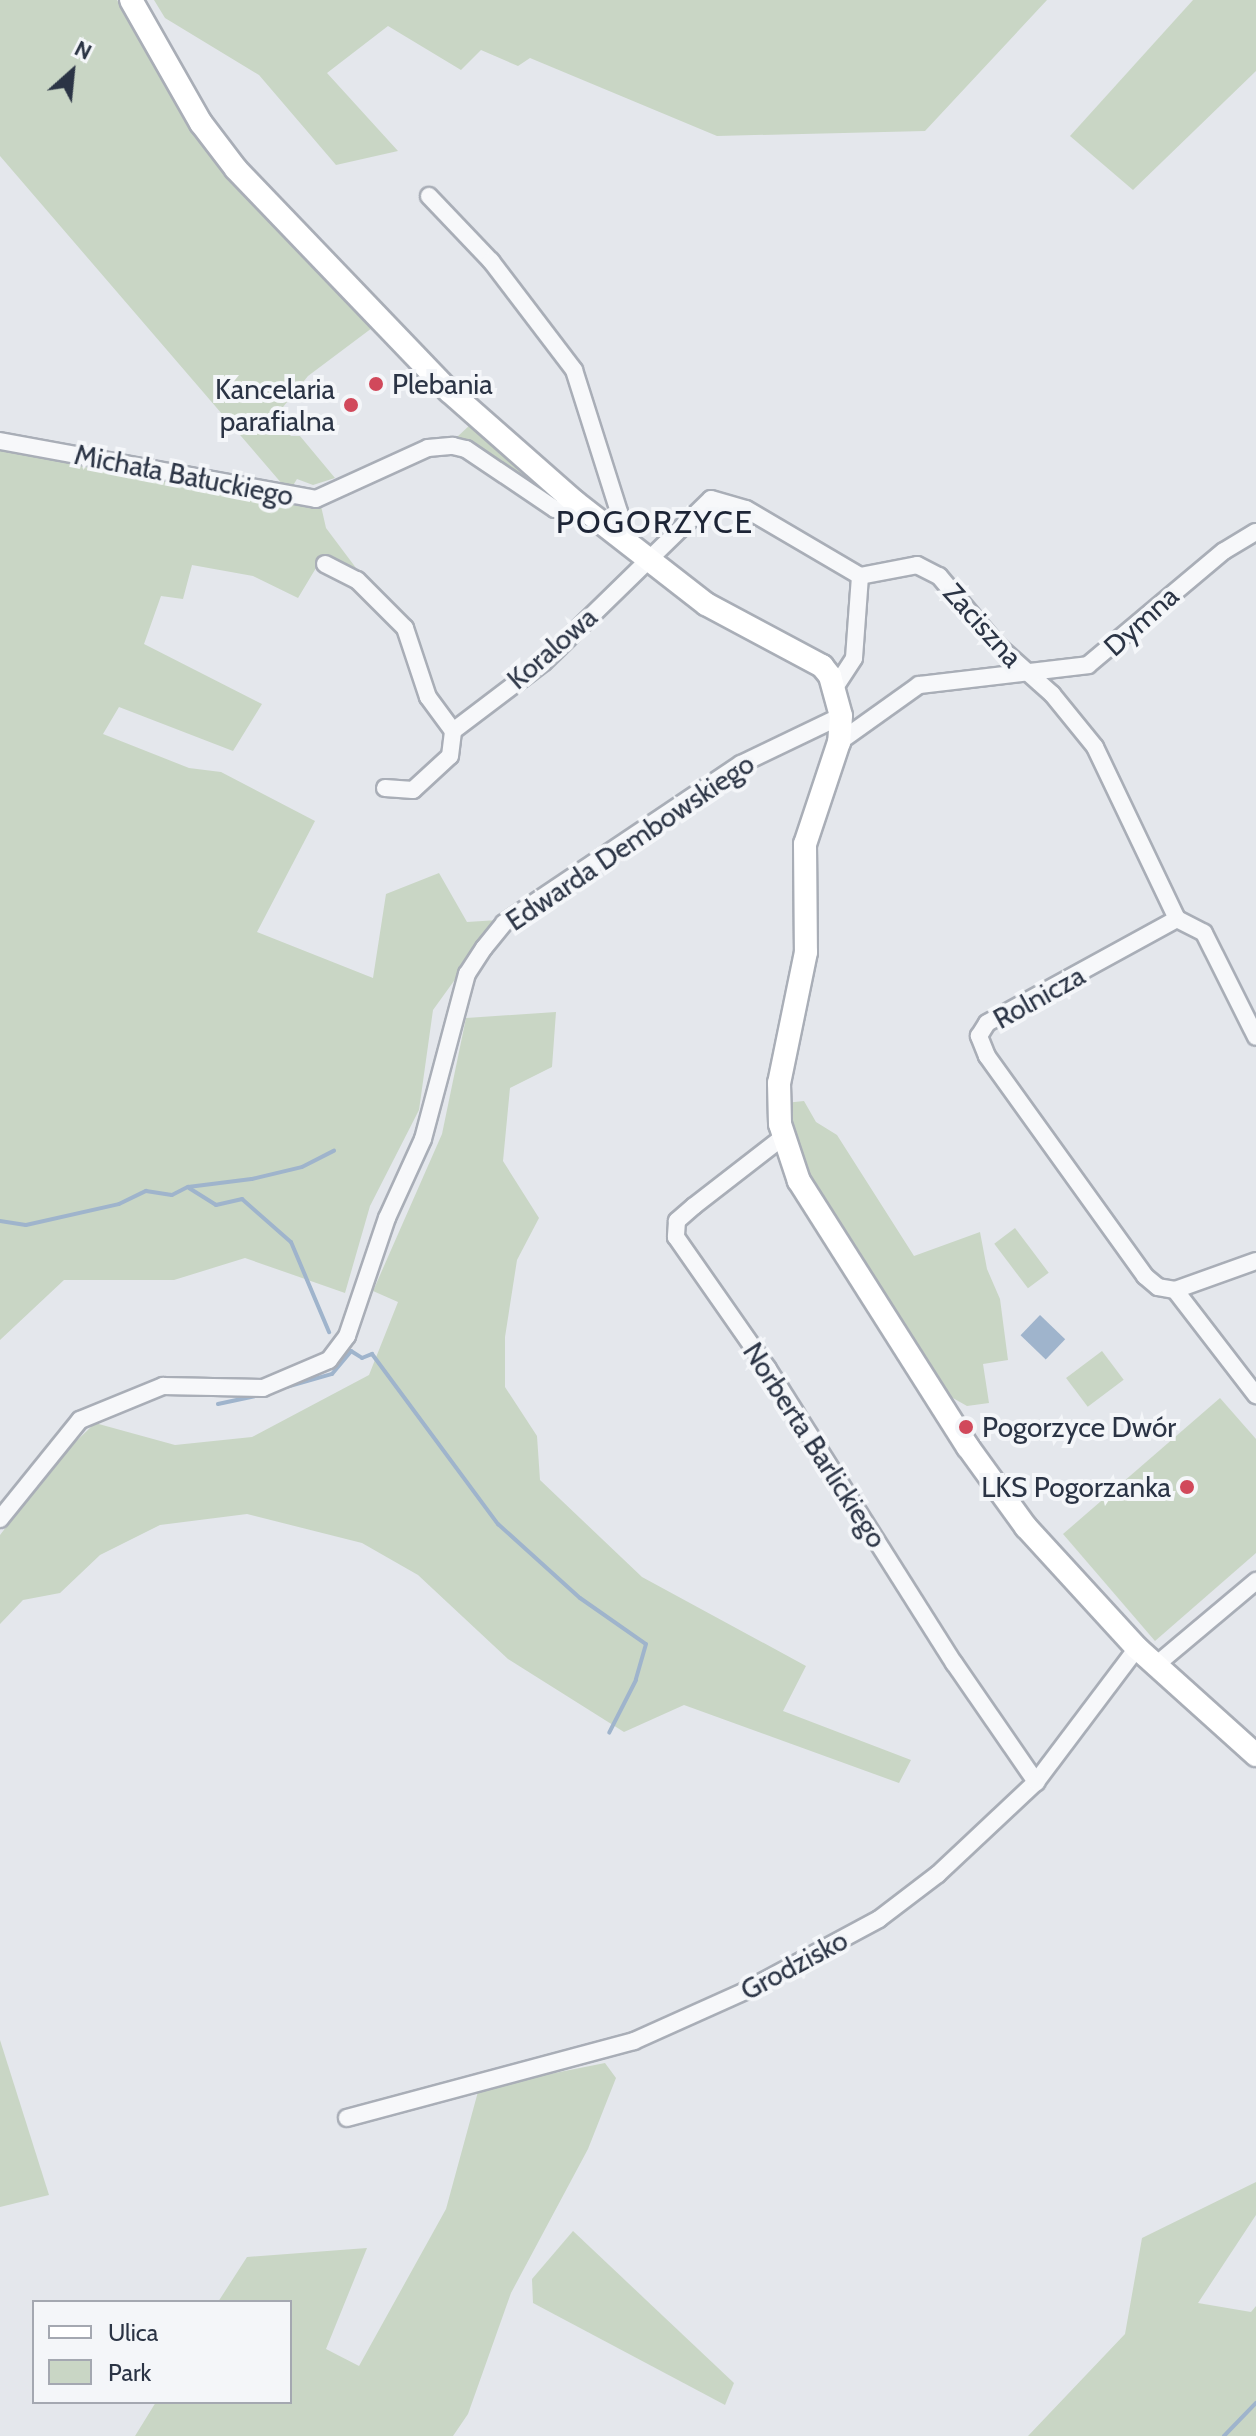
<!DOCTYPE html>
<html>
<head>
<meta charset="utf-8">
<style>
	body { margin:0 }
	#map { position:relative; width:1256px; height:2436px; overflow:hidden; background:#e4e7ec; font-family:Cabin,sans-serif }
	div>[style] { position:absolute }
	.green>* { inset:0; background:#c9d6c5; transform-origin:0 0 }
	.water>* { inset:0; background:#9fb4cc; transform-origin:0 0 }
	.stream>* { height:4px; margin:-2px; padding:0 2px; transform-origin:2px; border-radius:2px; background:#9fb4cc }
	.roads { filter:drop-shadow(2px 0 #a9aeb7) drop-shadow(-2px 0 #a9aeb7) drop-shadow(0 2px #a9aeb7) drop-shadow(0 -2px #a9aeb7) }
	.street>* { height:16px; margin:-8px; padding:0 8px; transform-origin:8px; border-radius:8px; background:#f7f8fa }
	.secondary>* { height:22px; margin:-11px; padding:0 11px; transform-origin:11px; border-radius:11px; background:#fff }
	.dots>* { width:22px; height:22px; translate:-50% -50%; box-sizing:border-box; border:4px solid #f4f6f9; border-radius:50% }
	span { translate:-50% -50%; white-space:nowrap; text-align:center; line-height:1.15; -webkit-text-stroke:8px #f4f6f9; paint-order:stroke }
	.poi-label { font-size:28px; color:#2b3445 }
	.left { translate:0 -50%; text-align:left }
	.right { translate:-100% -50%; text-align:right }
	.street-label { font-size:28px; color:#2b3445 }
	.quarter-label { font-size:32px; color:#1d2536; letter-spacing:2px }
	.legend { position:absolute; left:32px; top:2300px; width:260px; height:104px; box-sizing:border-box; background:#f4f6f9; border:2px solid #a4a8b1; margin:0; padding:10px 14px; list-style:none; font-size:24px; color:#2b3445 }
	.legend li { display:flex; align-items:center; gap:16px; height:40px }
	.legend b { width:40px; border:2px solid #a4a8b1 }
	.north { position:absolute; left:32px; top:32px; width:80px; height:80px; -webkit-text-stroke:6px #f4f6f9; paint-order:stroke; rotate:27deg; font-size:22px; font-weight:700; line-height:32px; text-align:center; color:#2b3445 }
	.north::after { content:''; display:block; margin:auto; width:28px; height:36px; background:#2b3445; clip-path:polygon(50% 0,100% 100%,50% 72%,0 100%) }
</style>
</head>
<body>
<div id="map">
	<div class="green">
		<i style="clip-path:polygon(0 0,117px 0,190px 116px,372px 328px,308px 376px,275px 417px,291px 436px,300px 436px,335px 478px,313px 485px,297px 479px,292px 487px,283px 485px,0 156px)"></i>
		<i style="clip-path:polygon(154px 0,1047px 0,925px 131px,717px 136px,530px 58px,518px 66px,481px 50px,461px 70px,388px 26px,327px 73px,398px 151px,336px 165px,259px 75px,165px 18px)"></i>
		<i style="clip-path:polygon(1193px 0,1256px 0,1256px 71px,1133px 190px,1070px 136px)"></i>
		<i style="clip-path:polygon(471px 424px,552px 492px,545px 496px,456px 438px)"></i>
		<i style="clip-path:polygon(0 447px,321px 506px,326px 528px,362px 576px,322px 558px,298px 598px,253px 576px,192px 565px,183px 599px,161px 596px,144px 644px,262px 704px,233px 751px,119px 707px,103px 734px,189px 768px,221px 772px,315px 821px,257px 932px,373px 978px,386px 894px,439px 873px,467px 922px,498px 920px,433px 1010px,419px 1110px,370px 1206px,345px 1293px,245px 1258px,174px 1280px,64px 1280px,0 1340px)"></i>
		<i style="clip-path:polygon(556px 1012px,552px 1067px,510px 1088px,503px 1161px,539px 1218px,517px 1260px,505px 1337px,505px 1387px,537px 1436px,540px 1480px,642px 1577px,806px 1666px,783px 1711px,911px 1760px,899px 1783px,684px 1705px,624px 1732px,508px 1659px,418px 1575px,362px 1543px,247px 1514px,160px 1525px,100px 1555px,60px 1593px,23px 1600px,0 1624px,0 1535px,61px 1456px,95px 1423px,175px 1445px,252px 1437px,369px 1375px,398px 1302px,373px 1291px,442px 1134px,466px 1018px)"></i>
		<i style="clip-path:polygon(804px 1101px,816px 1122px,837px 1135px,914px 1256px,980px 1232px,987px 1269px,1000px 1299px,1008px 1360px,983px 1364px,989px 1403px,967px 1406px,944px 1393px,800px 1164px,785px 1103px)"></i>
		<i style="left:1015px;top:1228px;width:56px;height:26px;rotate:53deg"></i>
		<i style="left:1102px;top:1351px;width:36px;height:45px;rotate:53deg"></i>
		<i style="clip-path:polygon(1220px 1398px,1256px 1439px,1256px 1553px,1155px 1641px,1063px 1534px)"></i>
		<i style="clip-path:polygon(0 2040px,49px 2195px,0 2207px)"></i>
		<i style="clip-path:polygon(605px 2063px,616px 2078px,588px 2149px,511px 2293px,468px 2414px,453px 2436px,135px 2436px,156px 2402px,290px 2402px,290px 2302px,218px 2302px,247px 2257px,367px 2248px,326px 2349px,359px 2366px,446px 2209px,479px 2088px)"></i>
		<i style="clip-path:polygon(1256px 2182px,1256px 2215px,1198px 2303px,1251px 2312px,1256px 2306px,1256px 2436px,1028px 2436px,1125px 2334px,1142px 2238px)"></i>
		<i style="clip-path:polygon(573px 2231px,734px 2383px,725px 2405px,533px 2303px,532px 2279px)"></i>
	</div>
	<div class="water">
		<i style="left:1040px;top:1315px;width:35px;height:28px;rotate:44deg"></i>
	</div>
	<div class="stream">
		<i style="left:189px;top:1188px;width:32px;rotate:32deg"></i>
		<i style="left:216px;top:1205px;width:27px;rotate:-13deg"></i>
		<i style="left:242px;top:1199px;width:65px;rotate:41.3deg"></i>
		<i style="left:291px;top:1242px;width:98px;rotate:67.1deg"></i>
		<i style="left:0;top:1221px;width:26px;rotate:9deg"></i>
		<i style="left:26px;top:1225px;width:95px;rotate:-12.7deg"></i>
		<i style="left:119px;top:1204px;width:30px;rotate:-26deg"></i>
		<i style="left:146px;top:1191px;width:26px;rotate:9deg"></i>
		<i style="left:172px;top:1195px;width:18px;rotate:-27deg"></i>
		<i style="left:188px;top:1187px;width:64px;rotate:-7.1deg"></i>
		<i style="left:252px;top:1179px;width:51px;rotate:-13.5deg"></i>
		<i style="left:302px;top:1167px;width:36px;rotate:-27deg"></i>
		<i style="left:286px;top:1387px;width:48px;rotate:-15.8deg"></i>
		<i style="left:332px;top:1374px;width:30px;rotate:-50deg"></i>
		<i style="left:351px;top:1351px;width:13px;rotate:32deg"></i>
		<i style="left:362px;top:1358px;width:11px;rotate:-22deg"></i>
		<i style="left:372px;top:1354px;width:212px;rotate:53.5deg"></i>
		<i style="left:498px;top:1524px;width:110px;rotate:42.1deg"></i>
		<i style="left:580px;top:1598px;width:80px;rotate:34.9deg"></i>
		<i style="left:646px;top:1644px;width:37px;rotate:106deg"></i>
		<i style="left:636px;top:1680px;width:59px;rotate:117deg"></i>
		<i style="left:218px;top:1404px;width:57px;rotate:-12.1deg"></i>
		<i style="left:1224px;top:2436px;width:46px;rotate:-45.9deg"></i>
	</div>
	<div class="roads">
		<div class="street">
			<i style="left:429px;top:196px;width:90px;rotate:46.4deg"></i>
			<i style="left:491px;top:261px;width:137px;rotate:52.7deg"></i>
			<i style="left:574px;top:370px;width:149px;rotate:72.4deg"></i>
			<i style="left:619px;top:512px;width:20px;rotate:114deg"></i>
			<i style="left:0;top:441px;width:321px;rotate:10.4deg"></i>
			<i style="left:316px;top:499px;width:123px;rotate:-24.5deg"></i>
			<i style="left:428px;top:448px;width:25px;rotate:-5deg"></i>
			<i style="left:453px;top:446px;width:13px;rotate:13deg"></i>
			<i style="left:466px;top:449px;width:107px;rotate:34deg"></i>
			<i style="left:555px;top:509px;width:15px"></i>
			<i style="left:570px;top:509px;width:9px;rotate:-54deg"></i>
			<i style="left:325px;top:564px;width:36px;rotate:27deg"></i>
			<i style="left:357px;top:580px;width:68px;rotate:45deg"></i>
			<i style="left:405px;top:628px;width:73px;rotate:71.6deg"></i>
			<i style="left:428px;top:697px;width:42px;rotate:53.7deg"></i>
			<i style="left:453px;top:731px;width:114px;rotate:-37.2deg"></i>
			<i style="left:544px;top:662px;width:233px;rotate:-44.3deg"></i>
			<i style="left:711px;top:499px;width:36px;rotate:16deg"></i>
			<i style="left:746px;top:509px;width:132px;rotate:30.4deg"></i>
			<i style="left:860px;top:576px;width:58px;rotate:-10.9deg"></i>
			<i style="left:917px;top:565px;width:25px;rotate:27deg"></i>
			<i style="left:939px;top:576px;width:90px;rotate:50deg"></i>
			<i style="left:997px;top:645px;width:74px;rotate:41.7deg"></i>
			<i style="left:1052px;top:694px;width:68px;rotate:50.9deg"></i>
			<i style="left:1095px;top:747px;width:191px;rotate:64.5deg"></i>
			<i style="left:836px;top:686px;width:33px;rotate:-57deg"></i>
			<i style="left:854px;top:658px;width:82px;rotate:-85.8deg"></i>
			<i style="left:839px;top:742px;width:98px;rotate:-35.5deg"></i>
			<i style="left:919px;top:685px;width:170px;rotate:-6.7deg"></i>
			<i style="left:1088px;top:665px;width:177px;rotate:-40deg"></i>
			<i style="left:1224px;top:551px;width:37px;rotate:-31deg"></i>
			<i style="left:385px;top:788px;width:28px;rotate:4deg"></i>
			<i style="left:413px;top:790px;width:50px;rotate:-42.6deg"></i>
			<i style="left:450px;top:756px;width:25px;rotate:-83deg"></i>
			<i style="left:1177px;top:919px;width:30px;rotate:27deg"></i>
			<i style="left:1204px;top:933px;width:116px;rotate:63.4deg"></i>
			<i style="left:783px;top:1137px;width:113px;rotate:142.2deg"></i>
			<i style="left:694px;top:1206px;width:23px;rotate:139deg"></i>
			<i style="left:677px;top:1221px;width:16px;rotate:94deg"></i>
			<i style="left:676px;top:1237px;width:161px;rotate:55.1deg"></i>
			<i style="left:768px;top:1369px;width:348px;rotate:57.7deg"></i>
			<i style="left:954px;top:1663px;width:145px;rotate:55.4deg"></i>
			<i style="left:1256px;top:1261px;width:86px;rotate:160.3deg"></i>
			<i style="left:1175px;top:1290px;width:133px;rotate:52.4deg"></i>
			<i style="left:1175px;top:1290px;width:17px;rotate:-170deg"></i>
			<i style="left:1158px;top:1287px;width:17px;rotate:-140deg"></i>
			<i style="left:1145px;top:1276px;width:271px;rotate:-125.7deg"></i>
			<i style="left:987px;top:1056px;width:22px;rotate:-112deg"></i>
			<i style="left:979px;top:1036px;width:15px;rotate:-58deg"></i>
			<i style="left:987px;top:1023px;width:217px;rotate:-28.7deg"></i>
			<i style="left:0;top:1519px;width:127px;rotate:-51.1deg"></i>
			<i style="left:80px;top:1420px;width:90px;rotate:-22.3deg"></i>
			<i style="left:163px;top:1386px;width:100px;rotate:1.1deg"></i>
			<i style="left:263px;top:1388px;width:72px;rotate:-23deg"></i>
			<i style="left:329px;top:1360px;width:30px;rotate:-53deg"></i>
			<i style="left:347px;top:1336px;width:125px;rotate:-71.3deg"></i>
			<i style="left:387px;top:1218px;width:87px;rotate:-65.5deg"></i>
			<i style="left:423px;top:1139px;width:171px;rotate:-75.1deg"></i>
			<i style="left:467px;top:974px;width:31px;rotate:-57deg"></i>
			<i style="left:484px;top:948px;width:32px;rotate:-51deg"></i>
			<i style="left:504px;top:923px;width:285px;rotate:-33.9deg"></i>
			<i style="left:741px;top:764px;width:111px;rotate:-25.6deg"></i>
			<i style="left:1156px;top:1665px;width:131px;rotate:-40deg"></i>
			<i style="left:347px;top:2118px;width:297px;rotate:-15deg"></i>
			<i style="left:634px;top:2041px;width:122px;rotate:-24.2deg"></i>
			<i style="left:745px;top:1991px;width:152px;rotate:-28.2deg"></i>
			<i style="left:879px;top:1919px;width:74px;rotate:-37.3deg"></i>
			<i style="left:938px;top:1874px;width:134px;rotate:-43.2deg"></i>
			<i style="left:1036px;top:1782px;width:168px;rotate:-53deg"></i>
		</div>
		<div class="secondary">
			<i style="left:131px;top:0;width:142px;rotate:60.4deg"></i>
			<i style="left:201px;top:123px;width:58px;rotate:52.7deg"></i>
			<i style="left:236px;top:169px;width:308px;rotate:46.2deg"></i>
			<i style="left:449px;top:391px;width:168px;rotate:41.4deg"></i>
			<i style="left:575px;top:502px;width:166px;rotate:37.9deg"></i>
			<i style="left:706px;top:604px;width:132px;rotate:28.1deg"></i>
			<i style="left:822px;top:666px;width:13px;rotate:51deg"></i>
			<i style="left:830px;top:676px;width:41px;rotate:74.6deg"></i>
			<i style="left:841px;top:716px;width:26px;rotate:94deg"></i>
			<i style="left:839px;top:742px;width:108px;rotate:108.4deg"></i>
			<i style="left:805px;top:844px;width:108px;rotate:89.5deg"></i>
			<i style="left:806px;top:952px;width:134px;rotate:101.6deg"></i>
			<i style="left:779px;top:1083px;width:41px;rotate:88.6deg"></i>
			<i style="left:780px;top:1124px;width:60px;rotate:71.6deg"></i>
			<i style="left:799px;top:1181px;width:315px;rotate:57.6deg"></i>
			<i style="left:968px;top:1447px;width:99px;rotate:54.1deg"></i>
			<i style="left:1026px;top:1527px;width:164px;rotate:47.5deg"></i>
			<i style="left:1137px;top:1648px;width:160px;rotate:42deg"></i>
		</div>
	</div>
	<div class="dots">
		<i style="left:376px;top:384px;background:#d1495b"></i>
		<i style="left:351px;top:405px;background:#d1495b"></i>
		<i style="left:966px;top:1427px;background:#d1495b"></i>
		<i style="left:1187px;top:1487px;background:#d1495b"></i>
	</div>
	<div class="poi-label">
		<span class="left" style="left:392px;top:384px">Plebania</span>
		<span class="right" style="left:335px;top:405px">Kancelaria<br>parafialna</span>
		<span class="left" style="left:982px;top:1427px">Pogorzyce Dwór</span>
		<span class="right" style="left:1171px;top:1487px">LKS Pogorzanka</span>
	</div>
	<div class="street-label">
		<span style="left:184px;top:475px;rotate:11deg">Michała Bałuckiego</span>
		<span style="left:1141px;top:621px;rotate:-42deg">Dymna</span>
		<span style="left:983px;top:625px;rotate:48deg">Zaciszna</span>
		<span style="left:552px;top:648px;rotate:-41deg">Koralowa</span>
		<span style="left:630px;top:842px;rotate:-34deg">Edwarda Dembowskiego</span>
		<span style="left:1039px;top:997px;rotate:-29deg">Rolnicza</span>
		<span style="left:815px;top:1445px;rotate:57deg">Norberta Barlickiego</span>
		<span style="left:794px;top:1965px;rotate:-28deg">Grodzisko</span>
	</div>
	<div class="quarter-label">
		<span style="left:655px;top:522px">POGORZYCE</span>
	</div>
	<ul class="legend">
	<li><b style="height:10px;background:#fff"></b>Ulica</li>
	<li><b style="height:22px;background:#c9d6c5"></b>Park</li>
	</ul>
	<div class="north">N</div>
</div>
</body>
</html>
